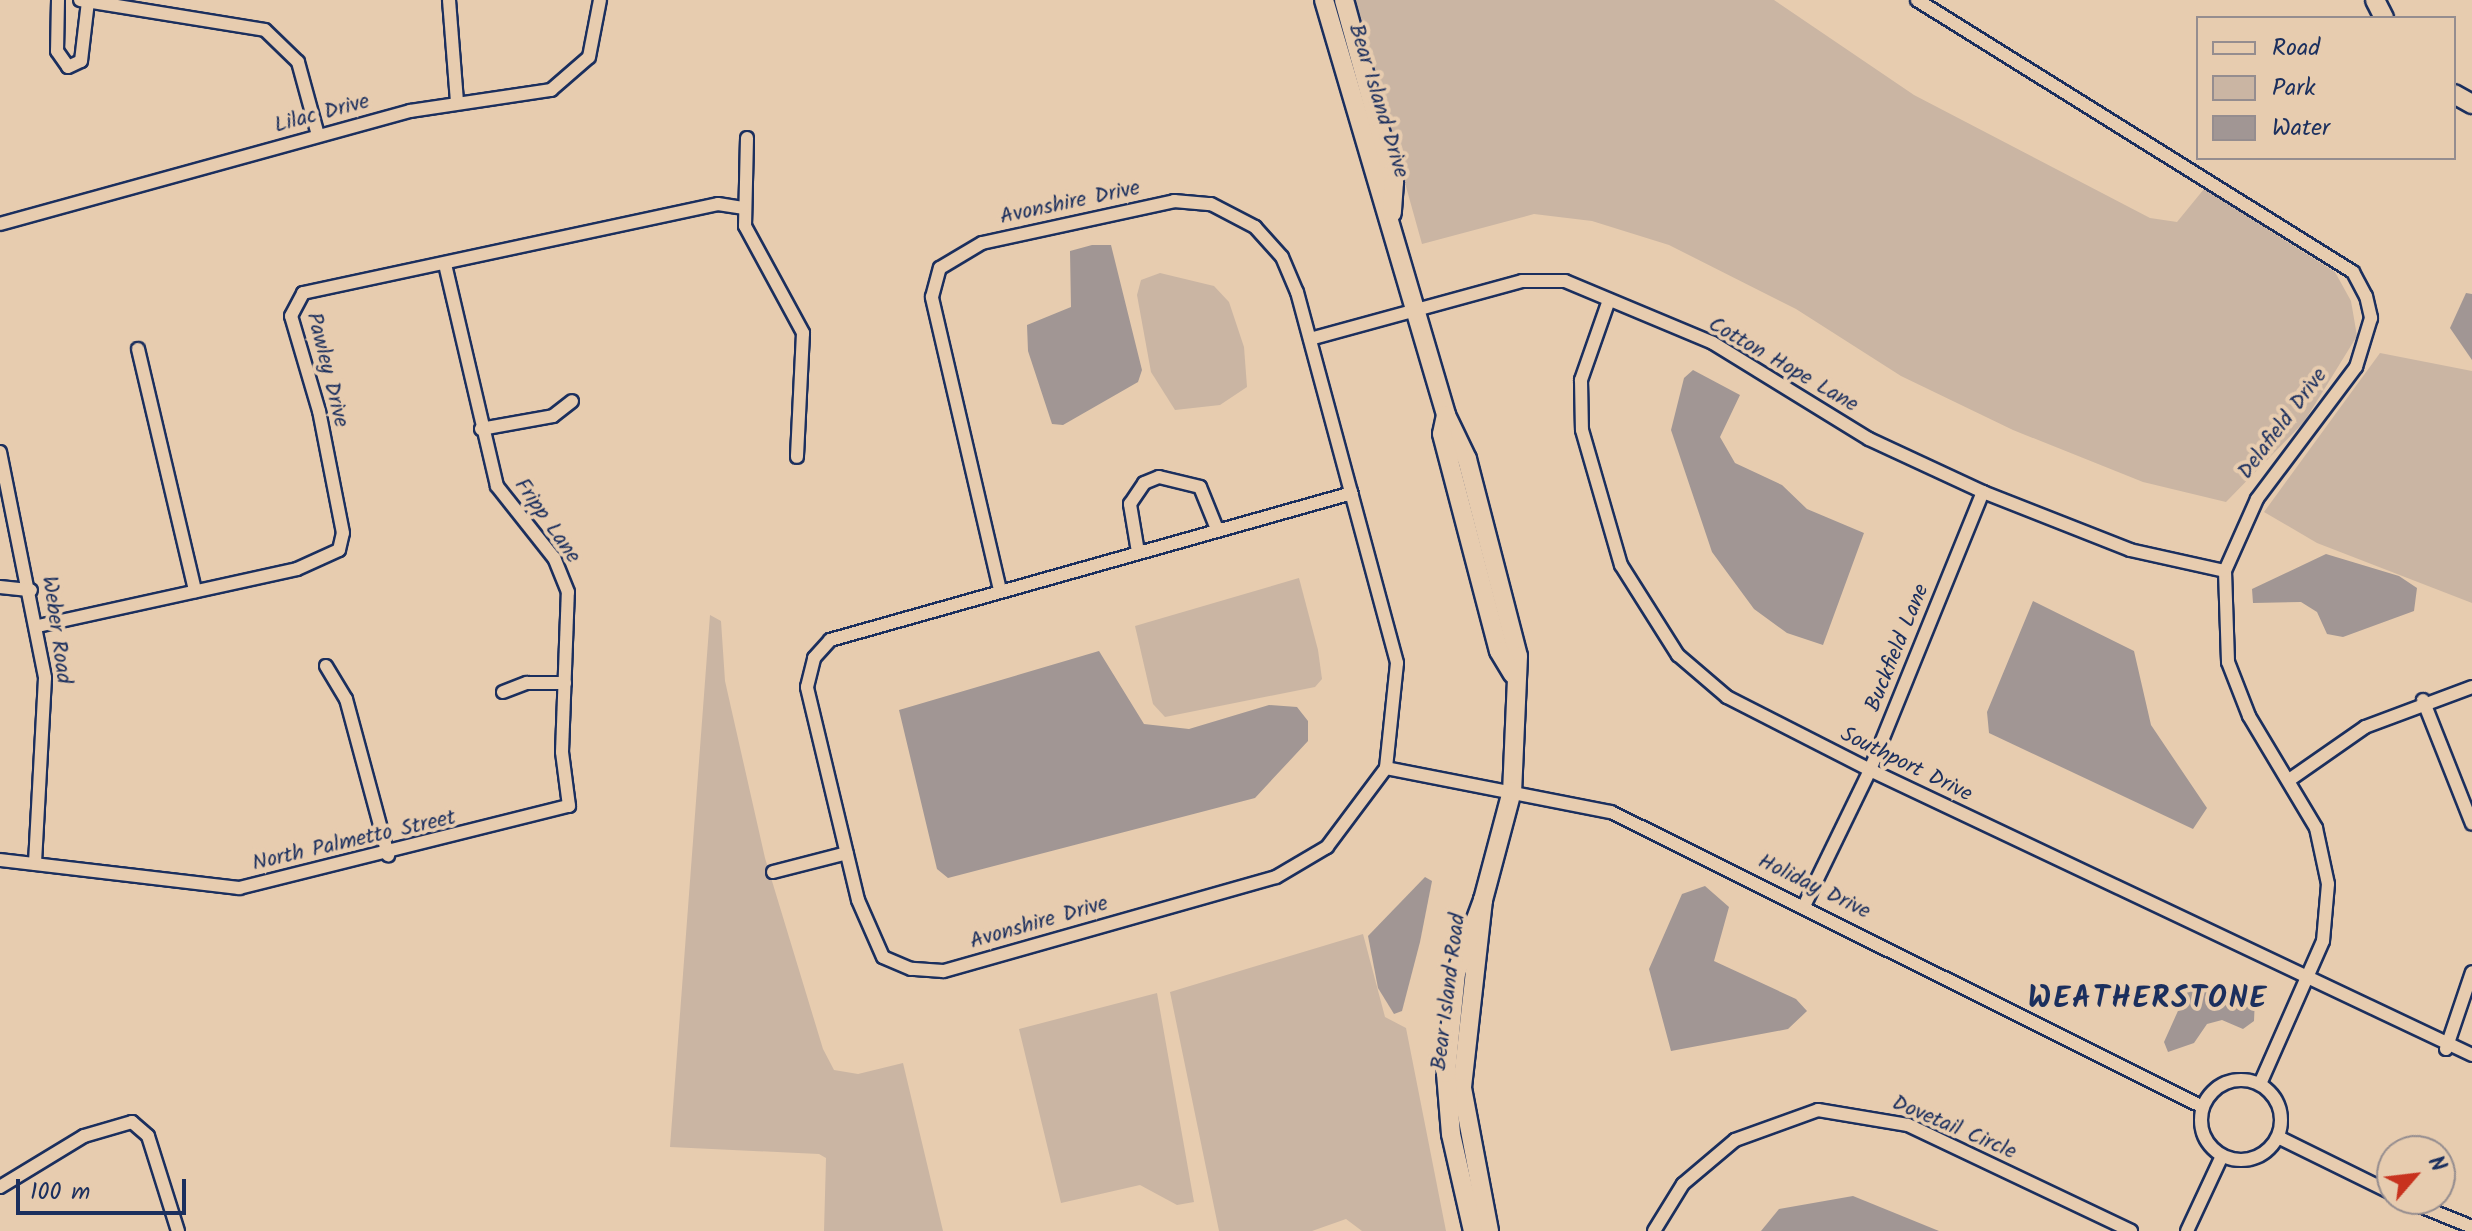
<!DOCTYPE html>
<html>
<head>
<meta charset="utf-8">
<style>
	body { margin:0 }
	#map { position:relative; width:2472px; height:1231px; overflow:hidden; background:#e7ccaf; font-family:Kalam,sans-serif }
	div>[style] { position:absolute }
	.green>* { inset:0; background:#cab5a3 }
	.water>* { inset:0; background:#a19694 }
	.roads { filter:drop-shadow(2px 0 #1b2f5e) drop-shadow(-2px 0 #1b2f5e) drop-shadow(0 2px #1b2f5e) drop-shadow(0 -2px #1b2f5e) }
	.street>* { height:12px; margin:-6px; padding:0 6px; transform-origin:6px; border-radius:6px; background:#e7ccaf }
	.street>.ring { margin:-6px; padding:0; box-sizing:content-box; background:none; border:12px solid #e7ccaf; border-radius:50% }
	.secondary>* { height:18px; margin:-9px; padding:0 9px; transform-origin:9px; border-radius:9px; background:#e7ccaf }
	span { translate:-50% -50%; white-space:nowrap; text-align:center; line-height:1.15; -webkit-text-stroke:8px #e7ccaf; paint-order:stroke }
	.street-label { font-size:22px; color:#1b2f5e }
	.district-label { font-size:30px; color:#1b2f5e; font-weight:700; letter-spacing:2px }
	.legend { position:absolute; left:2196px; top:16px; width:260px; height:144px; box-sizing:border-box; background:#e7ccaf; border:2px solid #958d8f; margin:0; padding:10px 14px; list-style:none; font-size:24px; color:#1b2f5e }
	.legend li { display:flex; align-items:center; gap:16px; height:40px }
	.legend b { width:40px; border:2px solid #958d8f }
	.north { position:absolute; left:2376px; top:1135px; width:80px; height:80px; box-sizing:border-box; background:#e7ccaf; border:2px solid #958d8f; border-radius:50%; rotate:62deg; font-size:22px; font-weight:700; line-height:32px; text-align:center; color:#1b2f5e }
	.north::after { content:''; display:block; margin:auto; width:28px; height:36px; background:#c8321e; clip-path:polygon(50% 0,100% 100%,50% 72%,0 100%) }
	.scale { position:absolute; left:16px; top:1179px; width:170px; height:36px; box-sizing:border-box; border:4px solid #1b2f5e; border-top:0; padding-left:10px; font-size:24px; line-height:28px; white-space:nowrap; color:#1b2f5e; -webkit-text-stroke:6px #e7ccaf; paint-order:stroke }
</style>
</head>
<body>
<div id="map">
	<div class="green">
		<i style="clip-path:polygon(1354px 0,1774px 0,1914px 95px,2150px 218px,2177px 222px,2204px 189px,2335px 272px,2351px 301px,2357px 336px,2304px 422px,2226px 502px,2143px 482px,2013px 430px,1901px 376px,1796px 309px,1669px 245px,1592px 221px,1534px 214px,1422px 244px)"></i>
		<i style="clip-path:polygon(1160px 273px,1214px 286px,1229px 302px,1244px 347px,1247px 387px,1220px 405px,1175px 410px,1151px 372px,1137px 295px,1141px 280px)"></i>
		<i style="clip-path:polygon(2380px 353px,2472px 371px,2472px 603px,2317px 543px,2264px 512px)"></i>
		<i style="clip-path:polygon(1299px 578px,1318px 650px,1322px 679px,1315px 687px,1165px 717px,1153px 704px,1135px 626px)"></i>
		<i style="clip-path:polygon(710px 615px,721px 621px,725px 681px,765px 858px,823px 1049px,834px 1070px,858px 1074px,903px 1063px,943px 1231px,824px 1231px,826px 1158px,819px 1154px,670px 1147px)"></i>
		<i style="clip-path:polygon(1363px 934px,1385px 1017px,1406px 1028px,1446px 1231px,1362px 1231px,1346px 1219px,1312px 1231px,1219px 1231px,1170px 992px)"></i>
		<i style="clip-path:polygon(1157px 993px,1194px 1202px,1177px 1205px,1140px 1185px,1061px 1203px,1019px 1029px)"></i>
	</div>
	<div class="water">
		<i style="clip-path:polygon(1092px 245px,1111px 245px,1142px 370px,1138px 382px,1063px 425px,1052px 424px,1028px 351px,1027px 325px,1071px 307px,1070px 251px)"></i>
		<i style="clip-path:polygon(2466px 293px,2472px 294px,2472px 360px,2450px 328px)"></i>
		<i style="clip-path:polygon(1693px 370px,1740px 395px,1720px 437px,1735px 463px,1782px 485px,1807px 509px,1864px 533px,1823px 645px,1787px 633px,1754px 609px,1712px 552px,1671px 430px,1684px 378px)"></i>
		<i style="clip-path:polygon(2326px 554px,2399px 576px,2417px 588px,2414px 611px,2343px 637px,2327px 634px,2317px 612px,2301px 602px,2253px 603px,2252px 589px)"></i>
		<i style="clip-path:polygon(2033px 601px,2134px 651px,2151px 725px,2207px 808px,2193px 829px,1989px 733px,1987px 712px)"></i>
		<i style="clip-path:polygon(1099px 651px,1144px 724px,1189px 729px,1269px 705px,1297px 707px,1308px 721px,1308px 741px,1255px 798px,948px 878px,937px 869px,899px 710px)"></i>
		<i style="clip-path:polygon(1425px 877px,1432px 881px,1420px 942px,1402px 1011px,1394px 1014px,1378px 988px,1368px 936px)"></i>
		<i style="clip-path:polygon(1705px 886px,1729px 907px,1714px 961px,1796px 999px,1807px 1011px,1788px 1029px,1671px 1051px,1649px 969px,1682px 894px)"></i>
		<i style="clip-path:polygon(2218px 984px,2255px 998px,2254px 1021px,2243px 1029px,2222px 1020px,2207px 1024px,2194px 1043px,2168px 1052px,2164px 1042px,2186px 993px)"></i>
		<i style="clip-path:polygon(1853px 1196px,1939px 1231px,1761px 1231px,1779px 1209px)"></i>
	</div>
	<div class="roads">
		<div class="street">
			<i style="left:58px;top:0;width:51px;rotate:91.1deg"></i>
			<i style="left:57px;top:51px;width:19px;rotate:55deg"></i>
			<i style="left:68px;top:67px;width:14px;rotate:-25deg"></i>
			<i style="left:81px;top:61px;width:60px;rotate:-83.3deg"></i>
			<i style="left:80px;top:0;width:187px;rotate:9.2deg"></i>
			<i style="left:265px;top:30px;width:46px;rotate:44.1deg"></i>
			<i style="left:298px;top:62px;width:76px;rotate:74.7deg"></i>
			<i style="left:449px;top:0;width:102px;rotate:85.5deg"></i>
			<i style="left:1917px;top:0;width:514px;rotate:31.96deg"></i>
			<i style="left:2353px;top:272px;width:27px;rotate:62deg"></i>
			<i style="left:2366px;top:296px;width:23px;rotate:77deg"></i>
			<i style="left:2371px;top:318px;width:51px;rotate:107deg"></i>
			<i style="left:2356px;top:367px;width:165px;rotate:126.9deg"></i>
			<i style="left:2257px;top:499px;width:79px;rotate:114deg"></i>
			<i style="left:2225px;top:571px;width:91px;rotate:88.1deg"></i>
			<i style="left:2228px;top:662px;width:58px;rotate:68.7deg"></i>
			<i style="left:2249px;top:716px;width:131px;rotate:59.1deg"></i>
			<i style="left:2316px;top:828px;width:57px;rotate:77.9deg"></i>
			<i style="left:2328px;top:884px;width:57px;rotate:95deg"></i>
			<i style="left:2323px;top:941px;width:156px;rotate:113.8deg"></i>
			<i style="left:747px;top:138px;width:88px;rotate:91.3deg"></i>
			<i style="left:745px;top:226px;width:122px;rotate:61.5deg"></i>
			<i style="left:803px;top:333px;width:124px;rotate:92.8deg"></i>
			<i style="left:0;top:224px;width:425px;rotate:-15.4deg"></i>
			<i style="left:410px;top:111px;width:143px;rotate:-8.5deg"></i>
			<i style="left:551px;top:90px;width:50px;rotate:-41deg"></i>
			<i style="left:589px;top:57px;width:58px;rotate:-79.1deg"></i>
			<i style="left:1609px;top:300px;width:85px;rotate:109.3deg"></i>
			<i style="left:1581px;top:380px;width:50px;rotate:88.9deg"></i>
			<i style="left:1582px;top:430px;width:141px;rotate:73.9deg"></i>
			<i style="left:1621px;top:565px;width:107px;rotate:57.7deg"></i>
			<i style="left:1678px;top:655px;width:65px;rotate:40.6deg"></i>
			<i style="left:1727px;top:697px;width:161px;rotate:27deg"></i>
			<i style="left:1870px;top:770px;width:666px;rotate:25.33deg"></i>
			<i style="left:1310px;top:339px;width:220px;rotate:-15.3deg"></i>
			<i style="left:1522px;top:281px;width:43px"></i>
			<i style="left:1565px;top:281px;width:160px;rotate:22.7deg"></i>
			<i style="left:1713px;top:343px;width:183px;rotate:31.6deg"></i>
			<i style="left:1869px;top:439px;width:126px;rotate:24.9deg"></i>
			<i style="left:1983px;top:492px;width:158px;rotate:21.5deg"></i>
			<i style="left:2130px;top:550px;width:97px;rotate:12.5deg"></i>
			<i style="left:138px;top:349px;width:249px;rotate:76.7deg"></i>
			<i style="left:481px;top:429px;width:73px;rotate:-10.2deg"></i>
			<i style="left:553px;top:416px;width:24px;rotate:-38deg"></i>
			<i style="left:0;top:452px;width:230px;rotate:78.7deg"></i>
			<i style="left:45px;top:678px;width:186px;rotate:93.1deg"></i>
			<i style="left:1138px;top:552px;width:49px;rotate:-99.5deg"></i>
			<i style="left:1130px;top:504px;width:25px;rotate:-56deg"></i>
			<i style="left:1144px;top:483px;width:16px;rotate:-22deg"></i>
			<i style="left:1159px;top:477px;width:42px;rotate:13.7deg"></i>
			<i style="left:1200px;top:487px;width:45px;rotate:68deg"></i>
			<i style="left:0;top:587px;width:31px;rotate:6deg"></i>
			<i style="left:1000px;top:590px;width:301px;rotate:-103.1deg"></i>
			<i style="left:932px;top:297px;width:30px;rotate:-75deg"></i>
			<i style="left:940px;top:268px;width:49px;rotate:-30.8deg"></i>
			<i style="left:982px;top:243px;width:197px;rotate:-12.3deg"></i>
			<i style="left:1174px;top:201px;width:37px;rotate:5deg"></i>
			<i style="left:1211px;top:204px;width:50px;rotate:27.6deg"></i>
			<i style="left:1255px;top:227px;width:40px;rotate:48deg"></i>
			<i style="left:1282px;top:257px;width:38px;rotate:67deg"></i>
			<i style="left:1297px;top:292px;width:384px;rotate:74.9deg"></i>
			<i style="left:1397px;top:663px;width:106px;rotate:96deg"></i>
			<i style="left:1386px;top:768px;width:99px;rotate:126.8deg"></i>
			<i style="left:1327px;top:847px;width:59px;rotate:149.5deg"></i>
			<i style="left:1276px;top:877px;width:346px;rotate:164.2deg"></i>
			<i style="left:943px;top:971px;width:32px;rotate:-176deg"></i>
			<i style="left:911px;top:969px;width:30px;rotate:-157deg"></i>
			<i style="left:883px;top:957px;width:62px;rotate:-113.7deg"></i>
			<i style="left:858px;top:900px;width:219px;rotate:-103.5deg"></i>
			<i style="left:807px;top:687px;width:30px;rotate:-76deg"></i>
			<i style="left:814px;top:658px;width:24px;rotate:-48deg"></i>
			<i style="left:830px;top:640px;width:542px;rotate:-15.73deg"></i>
			<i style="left:38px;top:626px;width:265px;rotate:-12.4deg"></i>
			<i style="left:297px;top:569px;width:46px;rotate:-24.3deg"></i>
			<i style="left:339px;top:550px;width:17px;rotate:-77deg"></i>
			<i style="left:343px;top:533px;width:124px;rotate:-101.1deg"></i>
			<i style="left:319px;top:411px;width:99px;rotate:-106.4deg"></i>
			<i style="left:291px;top:316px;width:26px;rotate:-62deg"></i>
			<i style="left:303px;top:293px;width:424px;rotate:-12.1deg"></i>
			<i style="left:718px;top:204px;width:25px;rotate:9deg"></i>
			<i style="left:326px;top:666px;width:39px;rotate:59deg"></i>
			<i style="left:346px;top:699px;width:162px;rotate:74.9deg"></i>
			<i style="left:503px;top:692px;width:26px;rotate:-21deg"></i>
			<i style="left:527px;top:683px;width:38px"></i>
			<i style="left:2423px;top:700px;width:133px;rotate:68.4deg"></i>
			<i style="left:1386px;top:768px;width:229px;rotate:11.1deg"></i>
			<i style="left:1611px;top:812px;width:661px;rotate:26.49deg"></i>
			<i style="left:2292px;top:778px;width:89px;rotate:-34.9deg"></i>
			<i style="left:2365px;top:727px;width:114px;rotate:-20.5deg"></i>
			<i style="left:0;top:860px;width:241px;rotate:6.7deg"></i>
			<i style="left:239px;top:888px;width:340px;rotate:-14deg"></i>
			<i style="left:569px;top:806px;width:54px;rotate:-97.4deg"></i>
			<i style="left:562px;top:752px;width:160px;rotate:-87.9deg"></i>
			<i style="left:568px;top:592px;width:37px;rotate:-112deg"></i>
			<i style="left:554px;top:558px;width:92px;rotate:-128.4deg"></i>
			<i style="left:497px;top:486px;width:228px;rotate:-103.2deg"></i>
			<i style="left:773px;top:872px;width:76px;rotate:-14.4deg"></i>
			<i style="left:1805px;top:904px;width:149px;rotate:-64.1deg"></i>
			<i style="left:1870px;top:770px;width:300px;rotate:-67.9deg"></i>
			<i style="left:2446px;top:1049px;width:81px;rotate:-71.3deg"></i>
			<i class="ring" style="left:2201px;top:1080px;width:68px;height:68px"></i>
			<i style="left:2278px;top:1137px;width:127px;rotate:26.2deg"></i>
			<i style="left:0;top:1187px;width:98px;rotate:-31.3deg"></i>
			<i style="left:84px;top:1136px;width:50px;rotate:-16.3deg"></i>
			<i style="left:132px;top:1122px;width:21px;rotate:41deg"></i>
			<i style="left:148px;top:1136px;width:100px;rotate:72.5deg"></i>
			<i style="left:2403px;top:1199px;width:74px;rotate:22.1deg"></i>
			<i style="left:1654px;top:1231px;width:55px;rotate:-58.3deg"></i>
			<i style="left:1683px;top:1184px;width:68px;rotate:-40.2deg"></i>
			<i style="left:1735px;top:1140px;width:88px;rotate:-19.9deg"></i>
			<i style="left:1818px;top:1110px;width:91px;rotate:9.5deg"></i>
			<i style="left:1908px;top:1125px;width:247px;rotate:25.4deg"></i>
			<i style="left:2187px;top:1231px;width:83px;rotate:-65deg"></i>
		</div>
		<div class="secondary">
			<i style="left:1324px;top:0;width:433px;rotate:73.6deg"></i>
			<i style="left:1446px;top:415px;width:49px;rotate:64.5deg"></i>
			<i style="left:1467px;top:459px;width:203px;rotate:75.5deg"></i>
			<i style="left:1518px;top:656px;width:135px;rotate:92.5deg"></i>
			<i style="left:1512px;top:791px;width:113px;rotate:104.9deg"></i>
			<i style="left:1483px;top:900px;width:189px;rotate:96.4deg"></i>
			<i style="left:1462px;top:1088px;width:146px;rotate:79.3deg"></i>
			<i style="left:1344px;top:0;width:189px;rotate:74.6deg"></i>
			<i style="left:1394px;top:182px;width:31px;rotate:94deg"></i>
			<i style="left:2375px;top:0;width:20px;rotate:63deg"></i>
			<i style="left:2454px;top:94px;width:21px;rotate:29deg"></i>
			<i style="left:1446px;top:415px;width:19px;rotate:102deg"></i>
			<i style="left:1442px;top:434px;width:224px;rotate:75.3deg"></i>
			<i style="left:1499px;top:651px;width:27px;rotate:59deg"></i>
			<i style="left:1473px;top:1231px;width:99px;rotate:-102.8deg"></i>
			<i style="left:1451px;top:1134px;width:61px;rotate:-94.7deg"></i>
			<i style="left:1446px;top:1073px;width:100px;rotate:-84.3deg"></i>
			<i style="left:1456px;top:973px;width:78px;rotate:-69.7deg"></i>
		</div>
	</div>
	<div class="street-label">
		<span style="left:1378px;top:101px;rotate:73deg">Bear Island Drive</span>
		<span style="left:322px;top:114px;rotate:-15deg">Lilac Drive</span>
		<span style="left:1070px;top:203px;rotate:-12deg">Avonshire Drive</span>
		<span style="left:1783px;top:365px;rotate:30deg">Cotton Hope Lane</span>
		<span style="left:327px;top:370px;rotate:76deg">Pawley Drive</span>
		<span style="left:2283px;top:424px;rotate:-53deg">Delafield Drive</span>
		<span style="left:547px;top:521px;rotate:55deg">Fripp Lane</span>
		<span style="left:56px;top:630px;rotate:82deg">Weber Road</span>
		<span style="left:1898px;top:648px;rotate:-68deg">Buckfield Lane</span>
		<span style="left:1906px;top:765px;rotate:26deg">Southport Drive</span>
		<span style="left:354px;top:841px;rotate:-13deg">North Palmetto Street</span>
		<span style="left:1814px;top:887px;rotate:26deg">Holiday Drive</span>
		<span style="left:1039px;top:923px;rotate:-16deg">Avonshire Drive</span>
		<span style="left:1449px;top:992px;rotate:-83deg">Bear Island Road</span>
		<span style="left:1954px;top:1128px;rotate:23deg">Dovetail Circle</span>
	</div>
	<div class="district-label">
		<span style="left:2148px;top:999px">WEATHERSTONE</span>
	</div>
	<ul class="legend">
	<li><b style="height:10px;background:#e7ccaf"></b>Road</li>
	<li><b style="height:22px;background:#cab5a3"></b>Park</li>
	<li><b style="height:22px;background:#a19694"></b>Water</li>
	</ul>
	<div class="north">N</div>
	<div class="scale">100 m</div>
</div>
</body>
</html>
